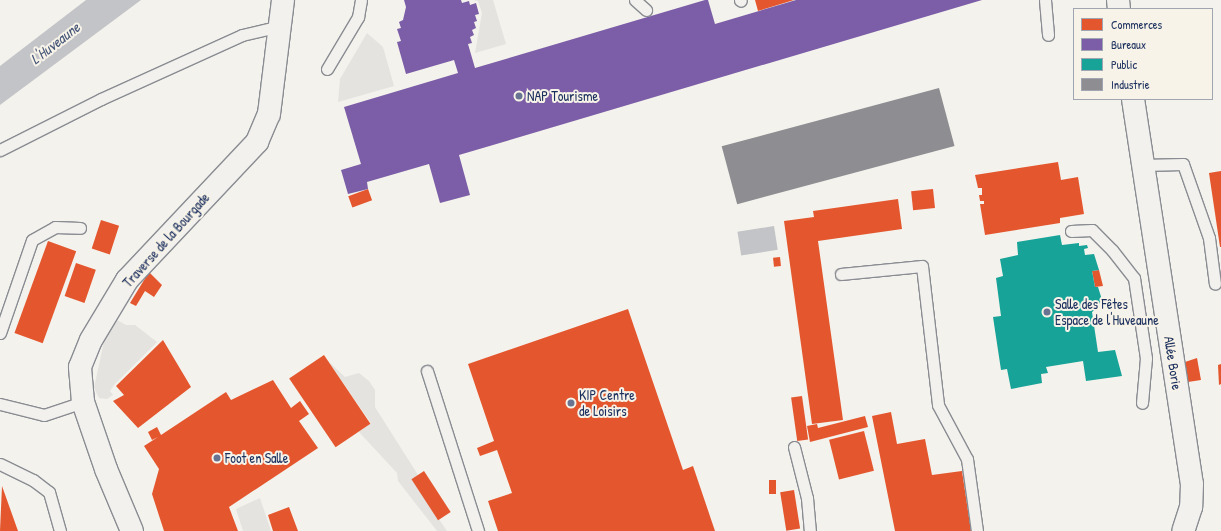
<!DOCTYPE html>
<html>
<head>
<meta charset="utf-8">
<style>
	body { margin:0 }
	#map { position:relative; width:1221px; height:531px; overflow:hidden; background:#f4f2ec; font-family:"Patrick Hand",sans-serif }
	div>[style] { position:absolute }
	.green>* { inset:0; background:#e4e3df }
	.water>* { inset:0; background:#c2c4c8; transform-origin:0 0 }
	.shops>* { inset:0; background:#e4572e; transform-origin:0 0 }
	.offices>* { inset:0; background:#7b5ea7 }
	.public>* { inset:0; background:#17a398 }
	.industry>* { inset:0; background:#8d8d92; transform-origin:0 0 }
	.roads { filter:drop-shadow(1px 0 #898c92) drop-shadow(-1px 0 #898c92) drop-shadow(0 1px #898c92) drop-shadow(0 -1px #898c92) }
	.service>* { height:11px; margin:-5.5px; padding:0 5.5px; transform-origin:5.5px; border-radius:5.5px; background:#f2f1ed }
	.minor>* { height:22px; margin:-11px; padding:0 11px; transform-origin:11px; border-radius:11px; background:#f2f1ed }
	.dots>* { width:11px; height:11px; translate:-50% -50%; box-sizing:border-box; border:2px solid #f7f3e8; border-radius:50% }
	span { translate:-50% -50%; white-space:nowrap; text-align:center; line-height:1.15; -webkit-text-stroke:4px #f7f3e8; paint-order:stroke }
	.poi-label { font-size:14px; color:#1b2f5e }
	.left { translate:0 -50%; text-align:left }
	.street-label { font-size:14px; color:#1b2f5e }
	.water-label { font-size:15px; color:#465679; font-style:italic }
	.legend { position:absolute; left:1073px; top:8px; width:140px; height:92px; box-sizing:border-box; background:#f7f3e8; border:1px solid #9fa5b1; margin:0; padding:5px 7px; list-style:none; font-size:12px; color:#1b2f5e }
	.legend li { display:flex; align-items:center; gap:8px; height:20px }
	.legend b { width:20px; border:1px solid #9fa5b1 }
</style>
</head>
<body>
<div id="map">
	<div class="green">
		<i style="clip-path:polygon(473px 0,493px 0,506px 44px,475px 53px,482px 13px,478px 1px)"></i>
		<i style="clip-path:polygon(367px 33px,383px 47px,394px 86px,338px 102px,340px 79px)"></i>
		<i style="clip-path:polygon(117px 320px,126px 325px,135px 325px,157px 342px,114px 385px,110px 391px,113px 395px,107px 399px,99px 398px,94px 388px,108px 323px)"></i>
		<i style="clip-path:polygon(327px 360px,345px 377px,359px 373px,369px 381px,375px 390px,375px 407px,418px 475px,412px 480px,447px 531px,437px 531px,398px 481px,397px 473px,359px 432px,371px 423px)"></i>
		<i style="clip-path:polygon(260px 498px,271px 531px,243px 531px,236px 509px)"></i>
	</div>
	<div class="water">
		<i style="clip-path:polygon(86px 0,141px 0,0 105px,0 66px)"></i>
		<i style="left:774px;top:226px;width:24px;height:37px;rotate:81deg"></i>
	</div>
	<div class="shops">
		<i style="clip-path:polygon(755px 0,794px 0,758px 11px)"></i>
		<i style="clip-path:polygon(1058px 162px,1061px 180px,1078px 177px,1084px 214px,1060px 218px,1060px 223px,985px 235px,980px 204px,984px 204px,984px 201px,980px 201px,979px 195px,982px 195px,982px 188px,978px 188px,975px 175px)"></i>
		<i style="clip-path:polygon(1221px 171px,1221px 247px,1220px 247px,1209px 173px)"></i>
		<i style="left:368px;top:189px;width:12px;height:21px;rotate:70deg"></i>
		<i style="left:933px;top:189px;width:19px;height:22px;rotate:84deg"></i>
		<i style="clip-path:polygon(898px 199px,902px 229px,818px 241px,843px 420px,812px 424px,784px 221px,814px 217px,813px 211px)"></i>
		<i style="left:101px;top:220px;width:19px;height:30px;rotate:18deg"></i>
		<i style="left:48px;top:241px;width:30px;height:98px;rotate:20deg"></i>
		<i style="left:780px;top:257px;width:9px;height:7px;rotate:84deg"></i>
		<i style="left:76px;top:263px;width:21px;height:35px;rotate:19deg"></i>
		<i style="clip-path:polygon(1099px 270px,1103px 286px,1095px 287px,1092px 271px)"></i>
		<i style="clip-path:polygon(149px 272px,162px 285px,154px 297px,145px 291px,136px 306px,130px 303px)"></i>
		<i style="clip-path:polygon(628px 309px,683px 470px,693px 466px,715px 531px,498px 531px,488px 501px,512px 493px,497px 450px,480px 456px,477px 448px,494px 441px,468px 364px)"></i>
		<i style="clip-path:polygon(163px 340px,191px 387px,138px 428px,113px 401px,124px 395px,116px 386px)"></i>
		<i style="left:324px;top:355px;width:83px;height:42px;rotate:56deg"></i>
		<i style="clip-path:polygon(1197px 358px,1201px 380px,1188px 382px,1185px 362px)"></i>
		<i style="clip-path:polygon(1221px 364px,1221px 384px,1219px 385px,1218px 365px)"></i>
		<i style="clip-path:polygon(273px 380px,291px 408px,300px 401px,309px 414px,299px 421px,318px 448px,229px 507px,238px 531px,164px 531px,152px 494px,159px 469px,144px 446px,158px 437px,152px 440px,148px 432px,157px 427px,161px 435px,226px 392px,231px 400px)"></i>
		<i style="left:802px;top:396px;width:44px;height:11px;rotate:82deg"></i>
		<i style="clip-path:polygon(891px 412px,897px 444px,925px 439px,932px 475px,962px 471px,971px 531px,895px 531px,872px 416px)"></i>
		<i style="clip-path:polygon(865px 416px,868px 427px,810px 442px,807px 426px,817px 424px,818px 428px)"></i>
		<i style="left:864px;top:431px;width:41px;height:36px;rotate:76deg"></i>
		<i style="left:424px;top:471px;width:49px;height:15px;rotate:57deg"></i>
		<i style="left:769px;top:480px;width:7px;height:14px"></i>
		<i style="clip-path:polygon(2px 486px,18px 531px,0 531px)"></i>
		<i style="left:794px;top:490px;width:39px;height:14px;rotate:81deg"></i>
		<i style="clip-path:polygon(289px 507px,298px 531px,273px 531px,268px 515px)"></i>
	</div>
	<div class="offices">
		<i style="clip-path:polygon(404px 0,461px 0,462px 3px,469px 1px,470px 5px,476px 3px,479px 14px,475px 15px,477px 21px,474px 22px,476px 28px,472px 30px,474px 35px,470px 37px,472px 43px,468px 44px,475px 68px,705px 0,708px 0,715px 24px,796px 0,982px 0,459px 155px,470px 195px,440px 203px,429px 164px,367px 182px,368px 189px,348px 194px,341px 170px,361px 164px,344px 107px,458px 73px,454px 60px,406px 74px,397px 42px,401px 41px,397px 29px,401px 28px,399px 22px,403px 20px,406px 7px)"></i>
	</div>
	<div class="public">
		<i style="clip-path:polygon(1060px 235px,1062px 245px,1079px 243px,1079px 246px,1087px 245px,1088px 248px,1084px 249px,1085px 255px,1094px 254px,1099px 270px,1092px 271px,1095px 287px,1098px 287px,1103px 303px,1093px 304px,1096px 309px,1092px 312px,1098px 352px,1115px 350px,1122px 376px,1086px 381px,1083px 361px,1046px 367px,1048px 373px,1041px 374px,1042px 383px,1011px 389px,1007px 369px,1001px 370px,993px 317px,1001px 316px,996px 278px,1003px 276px,1000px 259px,1018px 255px,1017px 242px)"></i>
	</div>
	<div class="industry">
		<i style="left:939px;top:88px;width:60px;height:225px;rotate:75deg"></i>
	</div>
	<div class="roads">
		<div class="service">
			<i style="left:635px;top:0;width:15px;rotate:42deg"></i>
			<i style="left:740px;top:0;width:1px;rotate:45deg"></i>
			<i style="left:1045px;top:0;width:35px;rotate:85deg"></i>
			<i style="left:327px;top:69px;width:61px;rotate:-59.2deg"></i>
			<i style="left:358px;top:17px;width:17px;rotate:-80deg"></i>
			<i style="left:0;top:150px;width:113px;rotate:-26.8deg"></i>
			<i style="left:101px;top:99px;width:155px;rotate:-24.4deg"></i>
			<i style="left:242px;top:35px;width:39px;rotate:-13deg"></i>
			<i style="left:1143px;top:165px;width:40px;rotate:-1.4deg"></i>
			<i style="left:1183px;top:164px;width:78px;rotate:70.6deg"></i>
			<i style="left:1209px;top:238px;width:46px;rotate:82.6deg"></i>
			<i style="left:1071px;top:231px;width:21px;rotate:-3deg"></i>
			<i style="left:1092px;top:230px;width:28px;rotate:45deg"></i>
			<i style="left:1112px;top:250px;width:36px;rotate:52deg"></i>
			<i style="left:1134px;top:278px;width:81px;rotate:81.5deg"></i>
			<i style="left:1146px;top:358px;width:45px;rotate:95.1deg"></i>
			<i style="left:841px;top:274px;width:81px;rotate:-5.6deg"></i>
			<i style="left:922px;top:266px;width:140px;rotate:83.4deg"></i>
			<i style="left:938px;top:405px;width:61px;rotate:61.8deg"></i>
			<i style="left:967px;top:459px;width:73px;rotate:82.1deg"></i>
			<i style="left:0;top:333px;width:98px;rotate:-71deg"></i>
			<i style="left:32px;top:240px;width:26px;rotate:-29deg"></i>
			<i style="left:55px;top:227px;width:25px;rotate:2deg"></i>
			<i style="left:427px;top:371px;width:168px;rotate:72.3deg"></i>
			<i style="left:0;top:404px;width:45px;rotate:14deg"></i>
			<i style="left:44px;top:415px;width:41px;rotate:-18.4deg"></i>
			<i style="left:794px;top:447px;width:53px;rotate:75.7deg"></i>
			<i style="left:807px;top:498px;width:33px;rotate:85deg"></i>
			<i style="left:0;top:464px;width:37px;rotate:26deg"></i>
			<i style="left:33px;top:480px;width:20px;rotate:37deg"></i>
			<i style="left:49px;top:492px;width:41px;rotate:74.2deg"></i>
		</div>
		<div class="minor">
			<i style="left:1118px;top:0;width:9px;rotate:84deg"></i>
			<i style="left:1133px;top:99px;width:389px;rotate:81.3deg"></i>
			<i style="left:1192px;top:484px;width:23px;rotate:92deg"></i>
			<i style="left:1191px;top:507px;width:25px;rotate:108deg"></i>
			<i style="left:132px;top:531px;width:67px;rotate:-112.8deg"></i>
			<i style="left:106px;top:469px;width:71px;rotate:-108.9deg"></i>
			<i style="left:83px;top:402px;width:35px;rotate:-95deg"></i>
			<i style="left:80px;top:367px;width:29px;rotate:-68deg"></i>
			<i style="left:91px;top:340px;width:70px;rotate:-59deg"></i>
			<i style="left:127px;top:280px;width:190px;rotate:-46.7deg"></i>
			<i style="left:257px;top:142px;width:30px;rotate:-67deg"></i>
			<i style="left:269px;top:114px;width:115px;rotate:-83deg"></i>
		</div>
	</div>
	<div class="dots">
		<i style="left:519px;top:96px;background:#677390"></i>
		<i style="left:1047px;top:312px;background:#677390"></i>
		<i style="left:571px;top:403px;background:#677390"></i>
		<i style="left:217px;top:458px;background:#677390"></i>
	</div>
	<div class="poi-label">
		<span class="left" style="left:527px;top:96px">NAP Tourisme</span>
		<span class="left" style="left:1055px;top:312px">Salle des Fêtes<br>Espace de l'Huveaune</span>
		<span class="left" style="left:579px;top:403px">KIP Centre<br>de Loisirs</span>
		<span class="left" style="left:225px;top:458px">Foot en Salle</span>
	</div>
	<div class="street-label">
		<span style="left:166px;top:240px;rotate:-48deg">Traverse de la Bourgade</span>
		<span style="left:1173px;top:363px;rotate:81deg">Allée Borie</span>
	</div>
	<div class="water-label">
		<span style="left:55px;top:43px;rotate:-38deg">L'Huveaune</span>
	</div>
	<ul class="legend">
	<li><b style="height:11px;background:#e4572e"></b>Commerces</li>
	<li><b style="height:11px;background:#7b5ea7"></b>Bureaux</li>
	<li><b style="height:11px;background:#17a398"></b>Public</li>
	<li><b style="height:11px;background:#8d8d92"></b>Industrie</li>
	</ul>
</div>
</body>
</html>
